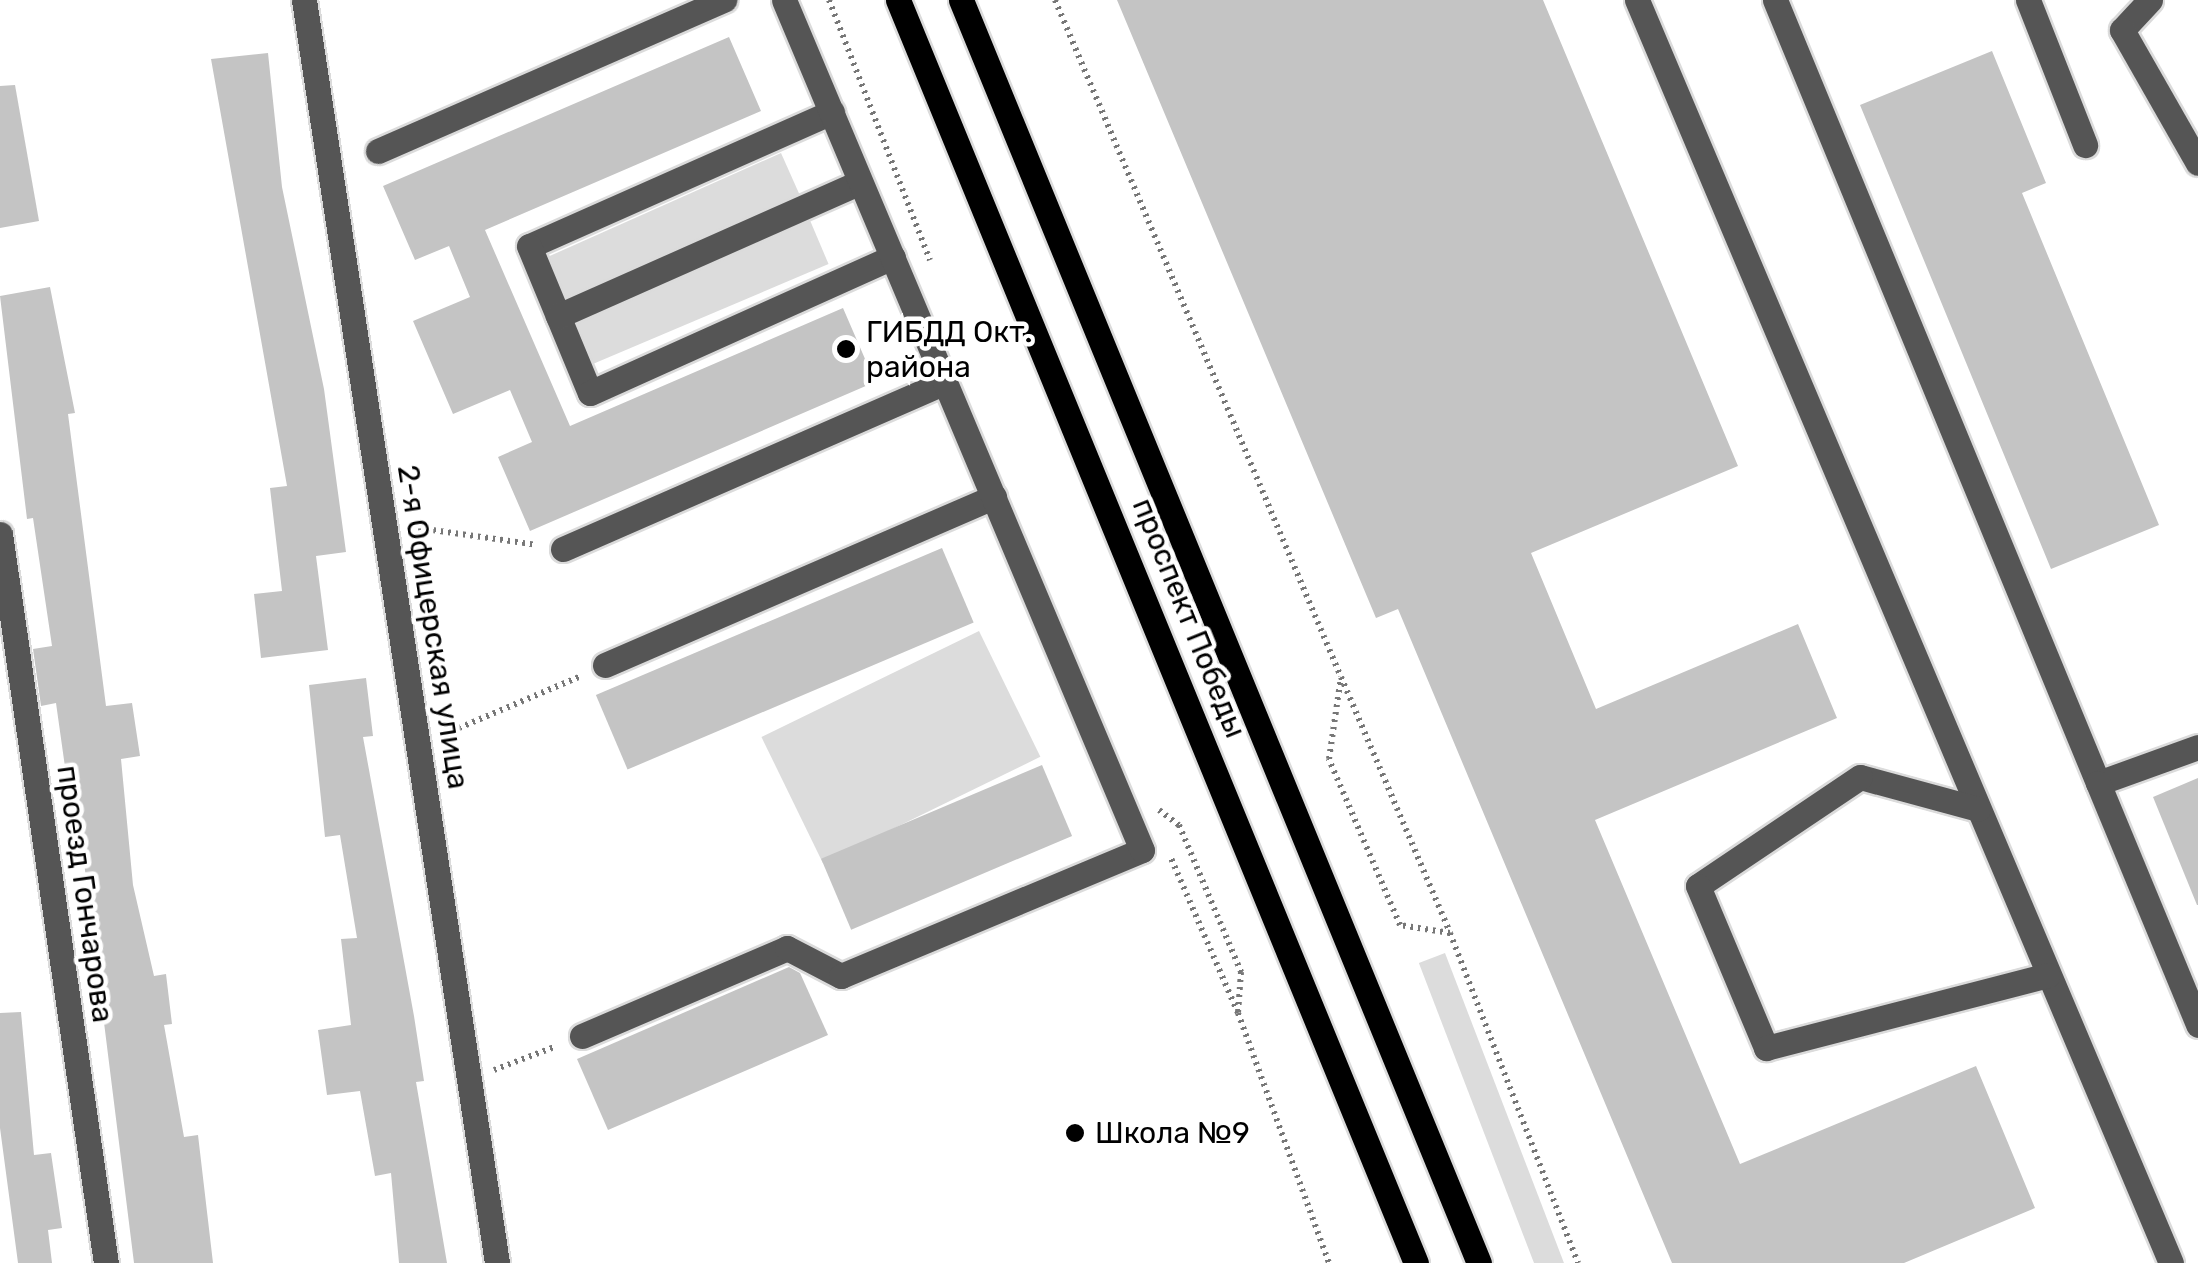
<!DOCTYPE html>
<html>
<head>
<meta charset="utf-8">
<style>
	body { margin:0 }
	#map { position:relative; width:2198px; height:1263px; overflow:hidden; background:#fff; font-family:Rubik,sans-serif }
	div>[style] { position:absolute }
	.green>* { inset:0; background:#dcdcdc; transform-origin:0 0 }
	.building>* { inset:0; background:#c4c4c4; transform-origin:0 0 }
	.path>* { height:6px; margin-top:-3px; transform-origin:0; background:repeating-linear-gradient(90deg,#777 0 2.5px,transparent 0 7.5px) }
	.roads { filter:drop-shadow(2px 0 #dbdbdb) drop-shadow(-2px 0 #dbdbdb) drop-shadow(0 2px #dbdbdb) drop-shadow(0 -2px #dbdbdb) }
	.minor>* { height:25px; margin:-12.5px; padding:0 12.5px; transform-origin:12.5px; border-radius:12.5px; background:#555 }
	.major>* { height:25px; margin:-12.5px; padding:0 12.5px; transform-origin:12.5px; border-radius:12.5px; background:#000 }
	.dots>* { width:28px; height:28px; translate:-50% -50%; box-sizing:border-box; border:5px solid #fff; border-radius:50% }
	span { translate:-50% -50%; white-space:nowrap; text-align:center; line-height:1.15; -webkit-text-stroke:9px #fff; paint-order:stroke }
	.poi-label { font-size:30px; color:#000 }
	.left { translate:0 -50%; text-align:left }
	.street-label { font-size:30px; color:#000 }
</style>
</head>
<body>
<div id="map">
	<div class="green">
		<i style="left:781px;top:153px;width:49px;height:257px;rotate:66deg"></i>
		<i style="left:809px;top:218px;width:50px;height:258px;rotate:67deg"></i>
		<i style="left:979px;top:631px;width:140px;height:242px;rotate:64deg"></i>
		<i style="left:1445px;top:953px;width:332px;height:28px;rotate:69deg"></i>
	</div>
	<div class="building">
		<i style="clip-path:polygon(1117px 0,1543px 0,1738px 466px,1531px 553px,1596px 709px,1798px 624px,1837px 718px,1595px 820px,1740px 1164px,1976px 1066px,2035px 1208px,1904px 1263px,1672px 1263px,1398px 609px,1376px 618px)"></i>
		<i style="clip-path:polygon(729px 37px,761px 111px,485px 230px,570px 426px,843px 308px,875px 382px,530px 531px,498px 457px,532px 442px,510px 390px,453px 414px,413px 321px,470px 297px,449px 246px,415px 260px,383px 186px)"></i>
		<i style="clip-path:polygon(1992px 51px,2046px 183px,2022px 193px,2159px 525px,2051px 569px,1860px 105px)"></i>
		<i style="clip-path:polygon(268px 53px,282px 187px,324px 389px,346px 552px,316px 556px,328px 650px,261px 658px,254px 594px,282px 591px,270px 488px,287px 486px,211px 59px)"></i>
		<i style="clip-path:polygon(15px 85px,39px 221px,0 228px,0 86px)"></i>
		<i style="clip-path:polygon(50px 287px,75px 413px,68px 414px,106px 706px,132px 703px,140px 756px,121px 759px,133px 885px,154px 976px,166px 974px,172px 1024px,164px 1025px,184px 1137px,198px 1135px,213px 1263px,134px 1263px,72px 766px,65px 767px,56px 703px,41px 706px,33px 649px,52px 646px,33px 518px,27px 519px,0 296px)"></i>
		<i style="left:942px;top:548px;width:81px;height:376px;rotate:67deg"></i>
		<i style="clip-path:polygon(366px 678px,373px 736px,363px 737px,414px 1016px,424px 1081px,416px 1082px,447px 1263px,399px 1263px,391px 1173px,375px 1176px,360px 1091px,327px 1095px,318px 1030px,351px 1025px,341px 939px,357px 938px,340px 835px,325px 837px,309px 685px)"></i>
		<i style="left:1042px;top:765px;width:77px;height:240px;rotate:67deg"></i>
		<i style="clip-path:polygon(2198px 778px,2198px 905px,2197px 905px,2153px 797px)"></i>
		<i style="clip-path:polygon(789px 967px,800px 973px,828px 1035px,608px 1130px,577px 1059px)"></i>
		<i style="clip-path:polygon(21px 1012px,34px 1155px,51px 1153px,62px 1228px,48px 1230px,52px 1263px,18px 1263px,0 1128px,0 1013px)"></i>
	</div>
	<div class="path">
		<i style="left:829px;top:0;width:279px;rotate:68.8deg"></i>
		<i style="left:1055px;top:0;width:735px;rotate:67.1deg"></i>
		<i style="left:411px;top:527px;width:127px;rotate:8.1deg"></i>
		<i style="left:445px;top:734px;width:148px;rotate:-23.1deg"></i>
		<i style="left:1159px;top:810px;width:25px;rotate:37deg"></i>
		<i style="left:1179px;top:825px;width:160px;rotate:67.1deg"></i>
		<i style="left:1241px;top:972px;width:41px;rotate:94.2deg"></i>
		<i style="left:1238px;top:1013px;width:171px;rotate:-113.4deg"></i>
		<i style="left:1450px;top:933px;width:51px;rotate:-170.9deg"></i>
		<i style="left:1400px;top:925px;width:181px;rotate:-113.2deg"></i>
		<i style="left:1329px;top:759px;width:83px;rotate:-81.7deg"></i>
		<i style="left:1341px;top:677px;width:278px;rotate:66.9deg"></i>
		<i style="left:1450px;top:933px;width:354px;rotate:68.8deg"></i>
		<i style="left:1238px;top:1013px;width:266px;rotate:70deg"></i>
		<i style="left:494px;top:1070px;width:67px;rotate:-20.9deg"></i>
	</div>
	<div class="roads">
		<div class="minor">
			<i style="left:304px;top:0;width:1278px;rotate:81.31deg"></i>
			<i style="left:1637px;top:0;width:1371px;rotate:67.08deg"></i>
			<i style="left:1775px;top:0;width:847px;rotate:67.58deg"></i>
			<i style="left:2028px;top:0;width:156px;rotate:68.5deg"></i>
			<i style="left:2150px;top:0;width:41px;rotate:133deg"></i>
			<i style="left:2122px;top:30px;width:153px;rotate:60.3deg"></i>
			<i style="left:832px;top:112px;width:331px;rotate:156.1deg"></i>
			<i style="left:529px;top:246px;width:159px;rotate:67.5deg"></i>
			<i style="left:590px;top:393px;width:332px;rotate:-24.2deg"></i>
			<i style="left:378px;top:151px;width:378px;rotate:-23.6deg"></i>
			<i style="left:558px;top:316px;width:330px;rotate:-23.9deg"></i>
			<i style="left:0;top:534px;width:737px;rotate:81.73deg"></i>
			<i style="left:563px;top:549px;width:417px;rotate:-23.6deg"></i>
			<i style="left:605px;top:665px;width:424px;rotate:-23.4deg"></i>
			<i style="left:2198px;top:747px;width:106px;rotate:160.2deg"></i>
			<i style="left:2098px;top:783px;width:262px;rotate:67.5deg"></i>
			<i style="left:1978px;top:809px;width:122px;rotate:-164.8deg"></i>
			<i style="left:1860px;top:777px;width:195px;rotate:146.1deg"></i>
			<i style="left:1698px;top:886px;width:176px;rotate:67.2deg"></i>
			<i style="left:1766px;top:1048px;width:291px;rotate:-14.5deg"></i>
			<i style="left:582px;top:1036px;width:223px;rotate:-23.2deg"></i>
			<i style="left:787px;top:948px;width:61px;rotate:27.4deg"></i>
			<i style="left:841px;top:976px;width:326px;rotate:-22.7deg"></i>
			<i style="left:1142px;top:850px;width:922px;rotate:-112.84deg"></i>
		</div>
		<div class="major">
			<i style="left:898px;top:0;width:1365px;rotate:67.7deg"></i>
			<i style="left:961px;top:0;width:1365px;rotate:67.7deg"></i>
		</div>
	</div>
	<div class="dots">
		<i style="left:846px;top:349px;background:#000"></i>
		<i style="left:1075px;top:1133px;background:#000"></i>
	</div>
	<div class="poi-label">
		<span class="left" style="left:866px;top:349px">ГИБДД Окт.<br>района</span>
		<span class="left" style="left:1095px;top:1133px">Школа №9</span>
	</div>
	<div class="street-label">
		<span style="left:1189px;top:618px;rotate:68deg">проспект Победы</span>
		<span style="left:433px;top:627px;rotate:81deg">2-я Офицерская улица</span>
		<span style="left:85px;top:894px;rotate:82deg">проезд Гончарова</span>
	</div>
</div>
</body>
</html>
